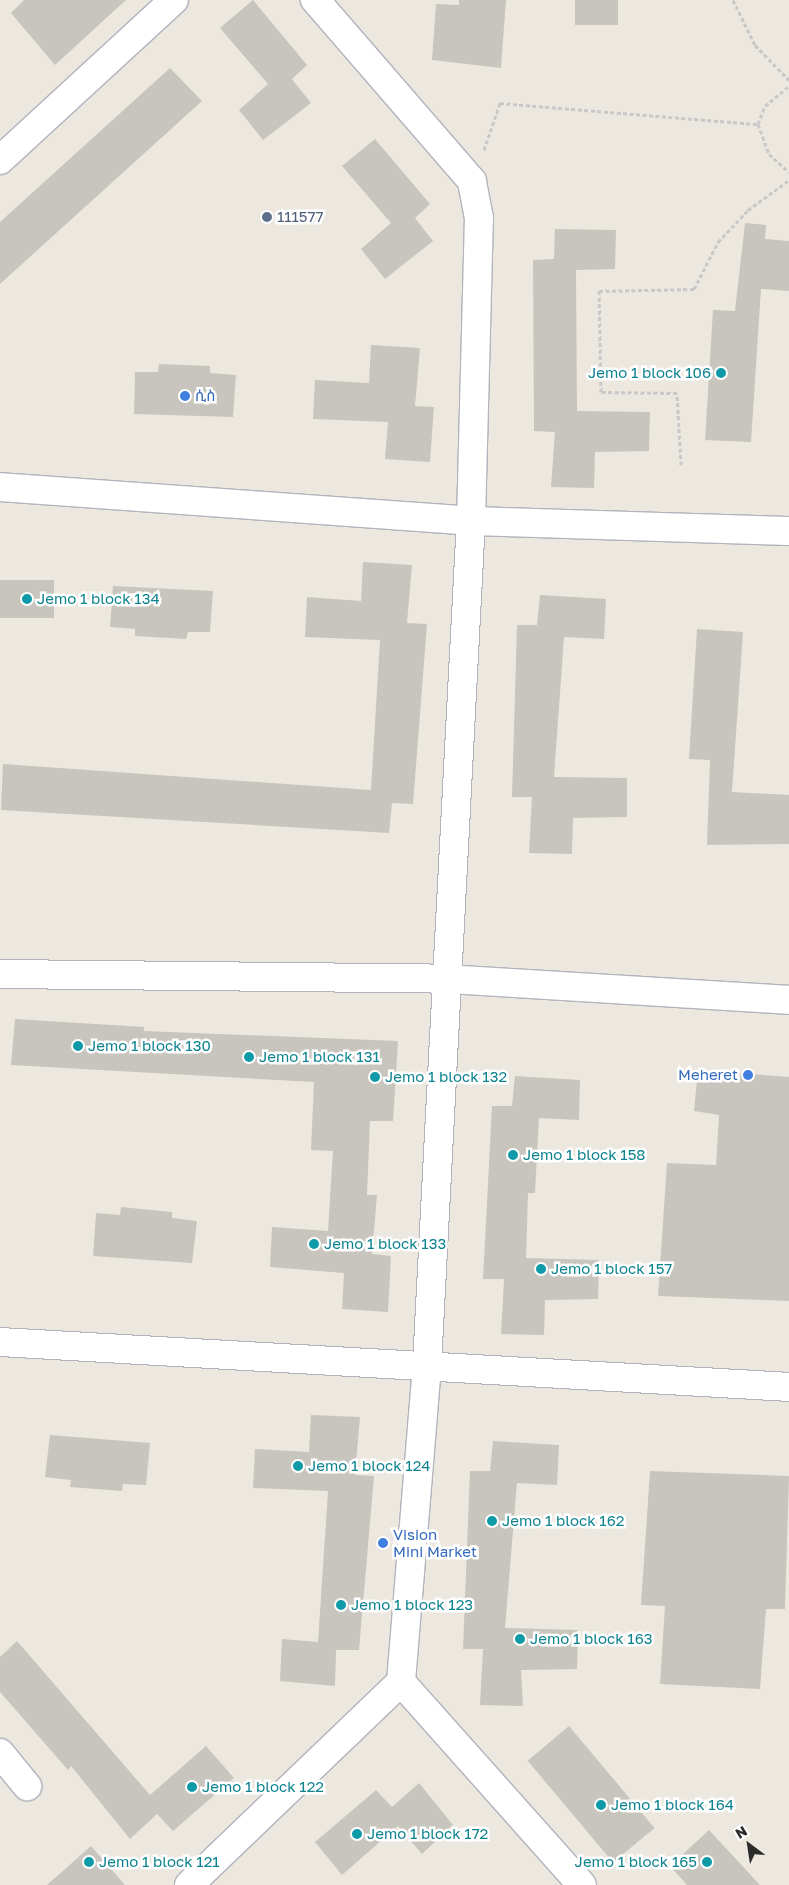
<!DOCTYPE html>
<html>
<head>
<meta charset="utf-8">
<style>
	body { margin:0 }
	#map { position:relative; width:789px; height:1885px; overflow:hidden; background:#ece8df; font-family:"Golos Text","Noto Sans Ethiopic",sans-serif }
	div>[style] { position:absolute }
	.building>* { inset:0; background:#c7c5be; transform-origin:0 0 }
	.path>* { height:3px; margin-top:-1.5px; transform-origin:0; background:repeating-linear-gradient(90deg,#c8c8c8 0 4px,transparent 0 6.5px) }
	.roads { filter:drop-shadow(1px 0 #b2b3bd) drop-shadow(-1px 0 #b2b3bd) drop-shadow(0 1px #b2b3bd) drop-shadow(0 -1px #b2b3bd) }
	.minor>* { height:28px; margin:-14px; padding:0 14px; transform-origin:14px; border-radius:14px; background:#fff }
	.dots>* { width:14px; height:14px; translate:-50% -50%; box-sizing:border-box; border:2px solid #fff; border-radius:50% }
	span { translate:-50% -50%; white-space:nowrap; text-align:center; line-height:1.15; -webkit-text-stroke:5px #fff; paint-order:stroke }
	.service-label { font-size:15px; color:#4e5e75 }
	.left { translate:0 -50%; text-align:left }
	.culture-label { font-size:15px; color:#0d838f }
	.right { translate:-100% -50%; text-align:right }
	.shop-label { font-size:15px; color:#366cbe }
	.north { position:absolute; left:724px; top:1820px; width:50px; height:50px; -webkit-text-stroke:4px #fff; paint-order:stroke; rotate:329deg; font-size:14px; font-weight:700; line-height:20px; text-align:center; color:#2b2b2b }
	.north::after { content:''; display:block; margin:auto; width:18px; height:22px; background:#2b2b2b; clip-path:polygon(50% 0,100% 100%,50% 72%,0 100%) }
</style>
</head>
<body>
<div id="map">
	<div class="building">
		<i style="clip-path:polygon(24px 0,126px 0,55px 65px,11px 13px)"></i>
		<i style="clip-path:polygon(253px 0,307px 65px,292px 79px,311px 103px,263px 140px,239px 110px,268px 84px,220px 28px)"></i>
		<i style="clip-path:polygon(459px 0,506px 0,501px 68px,432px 60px,436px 4px,459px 5px)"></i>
		<i style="left:575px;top:0;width:43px;height:25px"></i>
		<i style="clip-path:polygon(170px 68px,202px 101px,0 284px,0 222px)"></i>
		<i style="clip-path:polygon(375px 139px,430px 204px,415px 218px,433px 241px,385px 279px,361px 249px,391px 223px,342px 166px)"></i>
		<i style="clip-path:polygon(745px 223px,766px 225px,765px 239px,789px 241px,789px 291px,761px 289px,751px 442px,705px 440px,713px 310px,735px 311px)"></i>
		<i style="clip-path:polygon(555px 229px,616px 230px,615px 269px,576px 270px,577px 411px,650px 412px,649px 451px,595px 452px,594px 488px,551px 487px,555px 432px,534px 431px,533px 260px,554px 259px)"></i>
		<i style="clip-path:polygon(371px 345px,420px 348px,415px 406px,434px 407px,430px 462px,385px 459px,388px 422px,313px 419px,315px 380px,369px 383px)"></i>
		<i style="clip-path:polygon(159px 364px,210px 366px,210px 373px,236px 375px,233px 417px,134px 414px,135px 372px,158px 372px)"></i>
		<i style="clip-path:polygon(363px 562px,412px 565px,407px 623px,427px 624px,413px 804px,392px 803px,389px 833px,1px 810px,3px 764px,371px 790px,380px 640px,305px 637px,307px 597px,361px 601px)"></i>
		<i style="left:0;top:580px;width:54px;height:38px"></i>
		<i style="clip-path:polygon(113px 586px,213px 591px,210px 632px,188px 632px,186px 639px,135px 636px,135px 629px,110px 627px)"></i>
		<i style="clip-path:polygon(540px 595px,606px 599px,604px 639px,564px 637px,554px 777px,627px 778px,627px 817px,573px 818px,572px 854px,529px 853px,532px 797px,512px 797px,517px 625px,537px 625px)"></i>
		<i style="clip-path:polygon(697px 629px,743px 632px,732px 792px,789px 795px,789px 844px,707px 845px,710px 760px,689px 759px)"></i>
		<i style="clip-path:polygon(15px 1019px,144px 1027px,144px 1031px,398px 1041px,393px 1121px,370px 1121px,367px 1195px,377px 1195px,372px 1254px,391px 1256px,388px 1312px,342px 1309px,344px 1273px,270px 1267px,272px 1227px,328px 1231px,333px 1151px,311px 1150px,314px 1082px,11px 1065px)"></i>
		<i style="clip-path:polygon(698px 1070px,789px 1077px,789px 1301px,658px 1296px,667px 1163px,716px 1165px,719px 1115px,694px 1111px)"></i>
		<i style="clip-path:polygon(515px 1076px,580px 1080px,579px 1120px,539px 1118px,535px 1193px,528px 1193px,526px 1258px,599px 1260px,598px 1299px,545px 1300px,544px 1335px,501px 1334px,504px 1279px,483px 1279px,492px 1106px,512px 1106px)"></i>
		<i style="clip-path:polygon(121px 1207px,172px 1212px,172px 1218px,197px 1221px,192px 1263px,93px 1256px,96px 1213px,120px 1215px)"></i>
		<i style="clip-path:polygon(311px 1415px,360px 1417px,355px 1475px,374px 1476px,359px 1650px,336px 1650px,335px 1686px,280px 1681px,282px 1639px,318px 1642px,328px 1491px,253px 1488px,255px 1449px,309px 1452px)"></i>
		<i style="clip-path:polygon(50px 1435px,150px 1443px,146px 1485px,123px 1484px,122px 1491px,70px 1487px,71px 1480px,45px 1477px)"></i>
		<i style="clip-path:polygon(493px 1441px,559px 1445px,557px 1485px,517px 1483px,505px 1628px,578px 1630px,577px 1669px,521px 1670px,523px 1706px,480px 1705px,483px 1649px,463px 1649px,470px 1471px,490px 1471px)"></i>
		<i style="clip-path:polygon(650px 1471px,789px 1476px,785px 1609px,766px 1609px,760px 1689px,660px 1684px,665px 1606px,641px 1605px)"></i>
		<i style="clip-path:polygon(17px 1641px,150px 1795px,206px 1746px,234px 1778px,173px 1831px,157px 1814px,130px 1839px,71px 1766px,68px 1770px,0 1692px,0 1657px)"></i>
		<i style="left:569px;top:1726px;width:133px;height:54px;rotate:50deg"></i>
		<i style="clip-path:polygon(419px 1783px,453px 1825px,422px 1854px,398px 1826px,342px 1875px,315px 1842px,376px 1790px,392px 1807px)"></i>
		<i style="clip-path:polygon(709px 1830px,760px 1885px,687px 1885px,670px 1866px)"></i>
		<i style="clip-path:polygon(91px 1846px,125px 1885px,47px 1885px)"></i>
	</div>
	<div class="path">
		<i style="left:733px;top:0;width:50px;rotate:63.9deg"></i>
		<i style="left:755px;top:45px;width:49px;rotate:45.8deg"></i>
		<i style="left:758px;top:124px;width:32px;rotate:70deg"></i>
		<i style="left:769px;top:154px;width:27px;rotate:42deg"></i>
		<i style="left:484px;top:150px;width:50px;rotate:-71.2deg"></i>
		<i style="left:500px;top:103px;width:259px;rotate:4.7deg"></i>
		<i style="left:758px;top:124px;width:19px;rotate:-69deg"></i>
		<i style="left:765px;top:106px;width:31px;rotate:-40deg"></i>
		<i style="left:681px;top:465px;width:72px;rotate:-93.2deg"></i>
		<i style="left:677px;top:393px;width:76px;rotate:-179.2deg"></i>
		<i style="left:601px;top:392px;width:101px;rotate:-91.1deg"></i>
		<i style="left:599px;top:291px;width:95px;rotate:-1.2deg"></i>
		<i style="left:694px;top:289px;width:53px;rotate:-62.9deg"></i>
		<i style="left:718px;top:242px;width:44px;rotate:-46.8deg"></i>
		<i style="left:748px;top:210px;width:51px;rotate:-36.2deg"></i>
	</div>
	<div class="roads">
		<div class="minor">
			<i style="left:0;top:160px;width:236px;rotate:-42.6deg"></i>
			<i style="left:0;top:487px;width:472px;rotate:4.1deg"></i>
			<i style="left:471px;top:521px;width:318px;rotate:1.8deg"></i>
			<i style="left:0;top:974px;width:447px;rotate:0.6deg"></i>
			<i style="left:447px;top:979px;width:343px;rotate:3.5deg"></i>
			<i style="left:0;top:1342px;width:790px;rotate:3.26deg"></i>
			<i style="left:401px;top:1682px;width:272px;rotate:48.3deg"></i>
			<i style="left:0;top:1753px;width:43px;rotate:50.7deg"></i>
			<i style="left:189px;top:1885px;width:294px;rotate:-43.8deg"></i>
			<i style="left:401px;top:1682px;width:318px;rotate:-85.3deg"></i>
			<i style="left:427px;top:1365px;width:845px;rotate:-87.02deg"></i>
			<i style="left:471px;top:521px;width:303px;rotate:-88.5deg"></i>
			<i style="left:479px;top:218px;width:38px;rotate:-101deg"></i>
			<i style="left:472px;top:181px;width:240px;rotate:-130.9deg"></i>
		</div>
	</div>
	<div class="dots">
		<i style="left:267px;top:217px;background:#5c6f8a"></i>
		<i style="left:721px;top:373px;background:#0f9aa8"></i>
		<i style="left:185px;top:396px;background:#3f7fe0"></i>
		<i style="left:27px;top:599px;background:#0f9aa8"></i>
		<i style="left:78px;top:1046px;background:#0f9aa8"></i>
		<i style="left:249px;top:1057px;background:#0f9aa8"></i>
		<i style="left:748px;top:1075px;background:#3f7fe0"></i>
		<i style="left:375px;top:1077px;background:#0f9aa8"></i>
		<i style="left:513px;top:1155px;background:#0f9aa8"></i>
		<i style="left:314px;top:1244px;background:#0f9aa8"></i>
		<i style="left:541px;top:1269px;background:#0f9aa8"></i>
		<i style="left:298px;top:1466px;background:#0f9aa8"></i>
		<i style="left:492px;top:1521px;background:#0f9aa8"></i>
		<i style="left:383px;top:1543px;background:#3f7fe0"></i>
		<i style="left:341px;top:1605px;background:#0f9aa8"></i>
		<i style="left:520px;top:1639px;background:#0f9aa8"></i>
		<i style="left:192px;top:1787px;background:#0f9aa8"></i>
		<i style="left:601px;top:1805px;background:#0f9aa8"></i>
		<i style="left:357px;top:1834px;background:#0f9aa8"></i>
		<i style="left:89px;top:1862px;background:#0f9aa8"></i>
		<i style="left:707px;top:1862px;background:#0f9aa8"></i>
	</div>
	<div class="service-label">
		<span class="left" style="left:277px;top:217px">111577</span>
	</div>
	<div class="culture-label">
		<span class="right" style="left:711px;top:373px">Jemo 1 block 106</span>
		<span class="left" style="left:37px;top:599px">Jemo 1 block 134</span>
		<span class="left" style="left:88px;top:1046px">Jemo 1 block 130</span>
		<span class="left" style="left:259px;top:1057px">Jemo 1 block 131</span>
		<span class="left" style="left:385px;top:1077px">Jemo 1 block 132</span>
		<span class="left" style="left:523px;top:1155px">Jemo 1 block 158</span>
		<span class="left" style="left:324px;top:1244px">Jemo 1 block 133</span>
		<span class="left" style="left:551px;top:1269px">Jemo 1 block 157</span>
		<span class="left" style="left:308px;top:1466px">Jemo 1 block 124</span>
		<span class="left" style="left:502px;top:1521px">Jemo 1 block 162</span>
		<span class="left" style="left:351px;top:1605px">Jemo 1 block 123</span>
		<span class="left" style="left:530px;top:1639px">Jemo 1 block 163</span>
		<span class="left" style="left:202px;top:1787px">Jemo 1 block 122</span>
		<span class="left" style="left:611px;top:1805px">Jemo 1 block 164</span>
		<span class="left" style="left:367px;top:1834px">Jemo 1 block 172</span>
		<span class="left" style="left:99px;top:1862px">Jemo 1 block 121</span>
		<span class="right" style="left:697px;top:1862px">Jemo 1 block 165</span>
	</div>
	<div class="shop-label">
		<span class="left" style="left:195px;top:396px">ሲስ</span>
		<span class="right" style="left:738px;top:1075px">Meheret</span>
		<span class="left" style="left:393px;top:1543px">Vision<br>Mini Market</span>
	</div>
	<div class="north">N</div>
</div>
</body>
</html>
